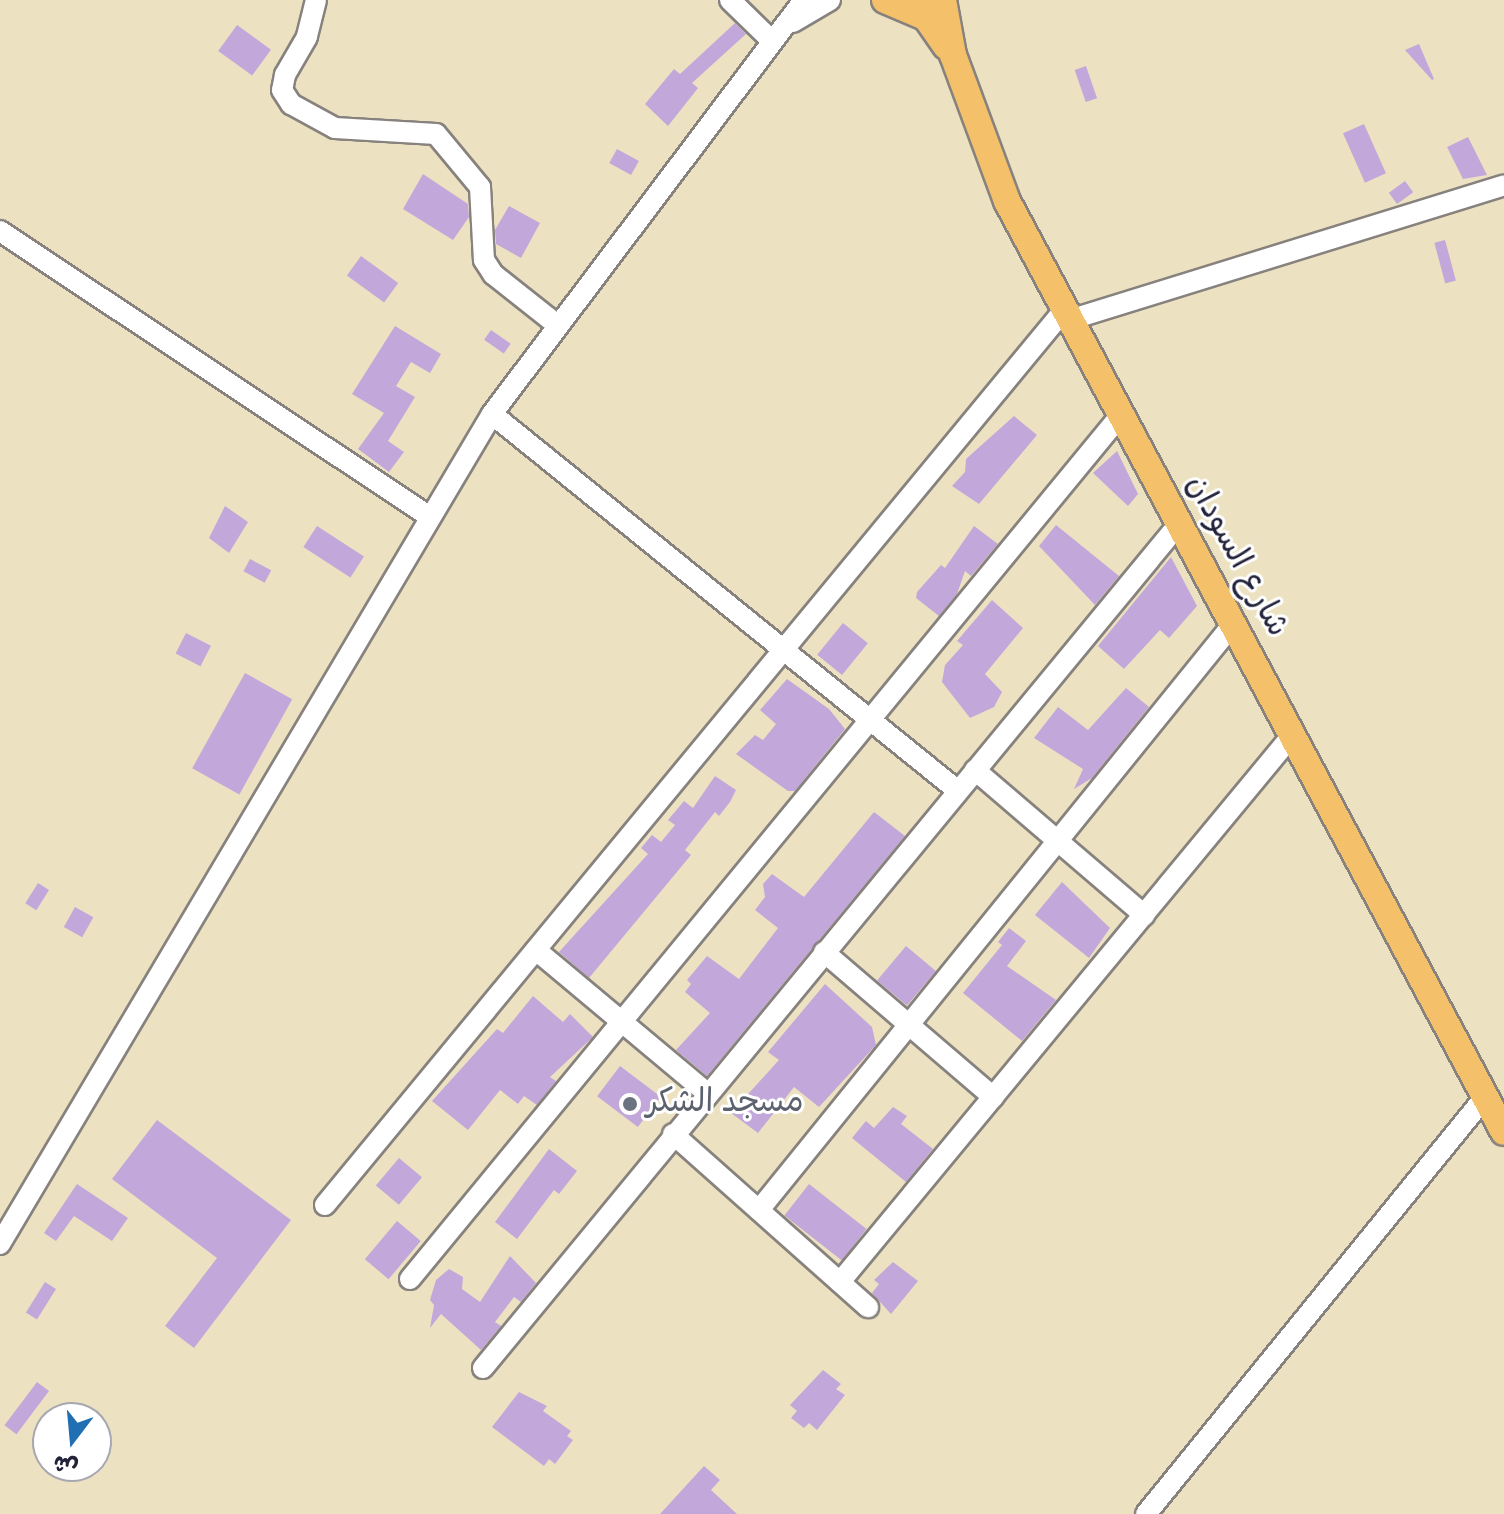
<!DOCTYPE html>
<html>
<head>
<meta charset="utf-8">
<style>
	body { margin:0 }
	#map { position:relative; width:1504px; height:1514px; overflow:hidden; background:#ece2c1; font-family:"Indie Flower","Playpen Sans Arabic",sans-serif }
	div>[style] { position:absolute }
	.building>* { inset:0; background:#c2a7da; transform-origin:0 0 }
	.roads { filter:drop-shadow(2px 0 #87827e) drop-shadow(-2px 0 #87827e) drop-shadow(0 2px #87827e) drop-shadow(0 -2px #87827e) }
	.minor>* { height:20px; margin:-10px; padding:0 10px; transform-origin:10px; border-radius:10px; background:#fff }
	.major>* { height:26px; margin:-13px; padding:0 13px; transform-origin:13px; border-radius:13px; background:#f4c16a }
	.dots>* { width:22px; height:22px; translate:-50% -50%; box-sizing:border-box; border:4px solid #fff; border-radius:50% }
	span { translate:-50% -50%; white-space:nowrap; text-align:center; line-height:1.15; -webkit-text-stroke:6px #fff; paint-order:stroke }
	.street-label { font-size:32px; color:#22223b }
	.worship-label { font-size:32px; color:#5b616d }
	.left { translate:0 -50%; text-align:left }
	.north { position:absolute; left:32px; top:1402px; width:80px; height:80px; box-sizing:border-box; background:#fff; border:2px solid #a7a7b1; border-radius:50%; rotate:196deg; font-size:22px; font-weight:700; line-height:32px; text-align:center; color:#22223b }
	.north::after { content:''; display:block; margin:auto; width:28px; height:36px; background:#1f6fb2; clip-path:polygon(50% 0,100% 100%,50% 72%,0 100%) }
</style>
</head>
<body>
<div id="map">
	<div class="building">
		<i style="clip-path:polygon(735px 23px,746px 34px,692px 83px,698px 88px,668px 126px,645px 104px,674px 69px,680px 74px)"></i>
		<i style="left:237px;top:25px;width:42px;height:32px;rotate:36deg"></i>
		<i style="clip-path:polygon(1419px 44px,1434px 79px,1432px 80px,1405px 50px)"></i>
		<i style="left:1086px;top:66px;width:34px;height:12px;rotate:71deg"></i>
		<i style="left:1364px;top:124px;width:54px;height:23px;rotate:66deg"></i>
		<i style="clip-path:polygon(1468px 137px,1487px 175px,1463px 179px,1447px 147px)"></i>
		<i style="left:617px;top:149px;width:25px;height:16px;rotate:29deg"></i>
		<i style="clip-path:polygon(423px 174px,468px 204px,469px 217px,453px 240px,403px 209px)"></i>
		<i style="left:1405px;top:181px;width:14px;height:20px;rotate:54deg"></i>
		<i style="clip-path:polygon(509px 206px,540px 223px,521px 258px,496px 244px,495px 230px)"></i>
		<i style="left:1445px;top:240px;width:42px;height:11px;rotate:75deg"></i>
		<i style="left:361px;top:256px;width:46px;height:24px;rotate:36deg"></i>
		<i style="clip-path:polygon(395px 326px,441px 354px,430px 373px,411px 362px,396px 386px,415px 397px,388px 441px,404px 452px,389px 472px,358px 449px,384px 413px,352px 394px)"></i>
		<i style="left:491px;top:330px;width:24px;height:12px;rotate:35deg"></i>
		<i style="clip-path:polygon(1014px 416px,1037px 435px,979px 504px,952px 486px,965px 472px,966px 459px)"></i>
		<i style="clip-path:polygon(1117px 451px,1138px 494px,1128px 506px,1093px 473px)"></i>
		<i style="clip-path:polygon(225px 506px,248px 522px,229px 553px,209px 538px)"></i>
		<i style="clip-path:polygon(1056px 525px,1119px 576px,1095px 605px,1039px 546px)"></i>
		<i style="left:317px;top:526px;width:56px;height:25px;rotate:33deg"></i>
		<i style="clip-path:polygon(974px 526px,998px 544px,971px 576px,965px 571px,957px 594px,939px 616px,916px 598px,917px 592px,941px 565px,945px 568px)"></i>
		<i style="clip-path:polygon(1171px 557px,1197px 606px,1169px 638px,1160px 630px,1124px 669px,1098px 646px)"></i>
		<i style="left:250px;top:559px;width:24px;height:14px;rotate:28deg"></i>
		<i style="clip-path:polygon(992px 600px,1023px 628px,985px 674px,1002px 692px,994px 707px,970px 718px,942px 682px,945px 665px,963px 645px,957px 641px)"></i>
		<i style="left:843px;top:623px;width:32px;height:41px;rotate:39deg"></i>
		<i style="left:186px;top:633px;width:28px;height:23px;rotate:27deg"></i>
		<i style="left:245px;top:673px;width:54px;height:109px;rotate:29deg"></i>
		<i style="clip-path:polygon(787px 679px,829px 709px,845px 729px,795px 791px,788px 791px,736px 754px,755px 735px,763px 740px,776px 724px,760px 710px)"></i>
		<i style="clip-path:polygon(1126px 688px,1149px 707px,1092px 778px,1074px 789px,1083px 769px,1034px 738px,1058px 707px,1088px 730px)"></i>
		<i style="clip-path:polygon(715px 776px,736px 790px,730px 802px,719px 816px,715px 812px,685px 850px,691px 855px,589px 978px,559px 952px,648px 854px,641px 848px,652px 835px,661px 842px,675px 825px,668px 820px,684px 801px,693px 808px)"></i>
		<i style="clip-path:polygon(874px 812px,905px 836px,707px 1076px,676px 1050px,710px 1013px,685px 992px,691px 984px,687px 980px,707px 956px,739px 979px,778px 928px,755px 910px,765px 897px,763px 884px,772px 874px,804px 897px)"></i>
		<i style="clip-path:polygon(1062px 882px,1110px 928px,1089px 958px,1035px 915px)"></i>
		<i style="left:38px;top:883px;width:13px;height:24px;rotate:32deg"></i>
		<i style="left:75px;top:907px;width:21px;height:23px;rotate:29deg"></i>
		<i style="clip-path:polygon(1009px 928px,1026px 941px,1007px 966px,1056px 1000px,1022px 1041px,963px 993px,1002px 945px,998px 942px)"></i>
		<i style="left:906px;top:946px;width:39px;height:45px;rotate:40deg"></i>
		<i style="clip-path:polygon(825px 984px,872px 1027px,876px 1045px,819px 1107px,794px 1087px,758px 1133px,731px 1113px,779px 1060px,768px 1052px)"></i>
		<i style="clip-path:polygon(533px 996px,563px 1022px,570px 1014px,593px 1037px,550px 1077px,556px 1081px,537px 1105px,524px 1096px,518px 1104px,500px 1090px,468px 1130px,432px 1101px,497px 1029px,503px 1033px)"></i>
		<i style="left:620px;top:1066px;width:51px;height:38px;rotate:37deg"></i>
		<i style="clip-path:polygon(893px 1107px,907px 1116px,901px 1124px,933px 1149px,906px 1182px,852px 1138px,866px 1121px,874px 1128px)"></i>
		<i style="clip-path:polygon(157px 1120px,291px 1220px,194px 1348px,165px 1326px,217px 1258px,112px 1179px)"></i>
		<i style="clip-path:polygon(549px 1149px,577px 1171px,559px 1194px,554px 1190px,517px 1239px,495px 1222px)"></i>
		<i style="left:399px;top:1158px;width:30px;height:36px;rotate:40deg"></i>
		<i style="clip-path:polygon(77px 1184px,128px 1218px,112px 1241px,74px 1216px,56px 1241px,44px 1233px)"></i>
		<i style="left:809px;top:1184px;width:73px;height:40px;rotate:38deg"></i>
		<i style="left:397px;top:1221px;width:31px;height:50px;rotate:40deg"></i>
		<i style="clip-path:polygon(510px 1256px,536px 1283px,521px 1302px,514px 1297px,495px 1322px,501px 1326px,481px 1350px,441px 1314px,430px 1328px,434px 1305px,430px 1300px,436px 1280px,449px 1269px,463px 1277px,462px 1289px,480px 1302px)"></i>
		<i style="clip-path:polygon(893px 1262px,918px 1281px,891px 1314px,872px 1293px,879px 1284px,874px 1280px)"></i>
		<i style="left:45px;top:1282px;width:13px;height:36px;rotate:32deg"></i>
		<i style="clip-path:polygon(823px 1370px,841px 1384px,836px 1389px,845px 1395px,817px 1430px,809px 1423px,804px 1428px,791px 1418px,797px 1411px,790px 1405px)"></i>
		<i style="left:37px;top:1382px;width:15px;height:54px;rotate:37deg"></i>
		<i style="clip-path:polygon(519px 1392px,547px 1406px,543px 1411px,571px 1431px,567px 1436px,573px 1440px,555px 1464px,549px 1459px,544px 1466px,492px 1427px)"></i>
		<i style="clip-path:polygon(704px 1466px,720px 1480px,711px 1490px,737px 1514px,660px 1514px)"></i>
	</div>
	<div class="roads">
		<div class="minor">
			<i style="left:316px;top:0;width:38px;rotate:104deg"></i>
			<i style="left:307px;top:37px;width:44px;rotate:120.1deg"></i>
			<i style="left:285px;top:75px;width:15px;rotate:101deg"></i>
			<i style="left:282px;top:90px;width:17px;rotate:57deg"></i>
			<i style="left:291px;top:104px;width:50px;rotate:28.6deg"></i>
			<i style="left:335px;top:128px;width:101px;rotate:3.4deg"></i>
			<i style="left:436px;top:134px;width:69px;rotate:50.3deg"></i>
			<i style="left:480px;top:187px;width:73px;rotate:86.9deg"></i>
			<i style="left:484px;top:260px;width:17px;rotate:57deg"></i>
			<i style="left:493px;top:274px;width:80px;rotate:38.4deg"></i>
			<i style="left:730px;top:0;width:56px;rotate:44.3deg"></i>
			<i style="left:793px;top:22px;width:43px;rotate:-30.7deg"></i>
			<i style="left:0;top:231px;width:516px;rotate:33.63deg"></i>
			<i style="left:1069px;top:320px;width:455px;rotate:-17.2deg"></i>
			<i style="left:492px;top:414px;width:599px;rotate:38.97deg"></i>
			<i style="left:975px;top:770px;width:223px;rotate:40.6deg"></i>
			<i style="left:536px;top:950px;width:223px;rotate:39.9deg"></i>
			<i style="left:824px;top:952px;width:223px;rotate:40.6deg"></i>
			<i style="left:673px;top:1134px;width:261px;rotate:41.6deg"></i>
			<i style="left:325px;top:1205px;width:1161px;rotate:-50.45deg"></i>
			<i style="left:759px;top:1210px;width:754px;rotate:-51.03deg"></i>
			<i style="left:0;top:1244px;width:965px;rotate:-59.34deg"></i>
			<i style="left:492px;top:414px;width:518px;rotate:-53deg"></i>
			<i style="left:410px;top:1279px;width:1118px;rotate:-50.56deg"></i>
			<i style="left:840px;top:1282px;width:711px;rotate:-50.42deg"></i>
			<i style="left:483px;top:1368px;width:1093px;rotate:-50.5deg"></i>
			<i style="left:1146px;top:1514px;width:537px;rotate:-50.89deg"></i>
		</div>
		<div class="major">
			<i style="left:885px;top:0;width:46px;rotate:23.2deg"></i>
			<i style="left:914px;top:0;width:56px;rotate:55.2deg"></i>
			<i style="left:943px;top:0;width:56px;rotate:79.7deg"></i>
			<i style="left:953px;top:55px;width:156px;rotate:69.7deg"></i>
			<i style="left:1007px;top:201px;width:1055px;rotate:61.91deg"></i>
		</div>
	</div>
	<div class="dots">
		<i style="left:630px;top:1104px;background:#6b7280"></i>
	</div>
	<div class="street-label">
		<span style="left:1235px;top:557px;rotate:61deg">شارع السودان</span>
	</div>
	<div class="worship-label">
		<span class="left" style="left:646px;top:1104px">مسجد الشكر</span>
	</div>
	<div class="north">ش</div>
</div>
</body>
</html>
